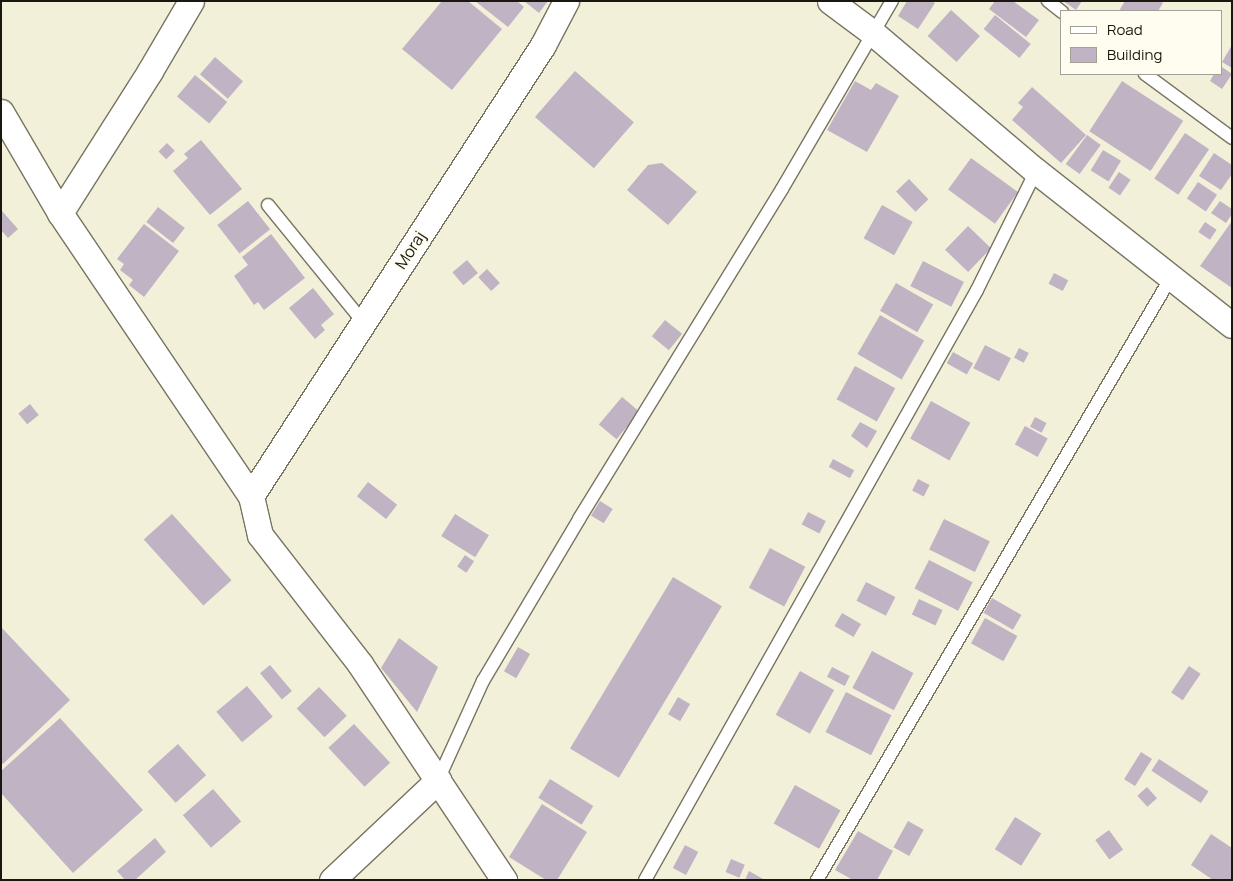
<!DOCTYPE html>
<html>
<head>
<meta charset="utf-8">
<style>
	body { margin:0 }
	#map { position:relative; width:1233px; height:881px; overflow:hidden; background:#f3f0da; font-family:Manrope,sans-serif }
	div>[style] { position:absolute }
	.building>* { inset:0; background:#bfb3c4; transform-origin:0 0 }
	.roads { filter:drop-shadow(1px 0 #787461) drop-shadow(-1px 0 #787461) drop-shadow(0 1px #787461) drop-shadow(0 -1px #787461) }
	.lane>* { height:12px; margin:-6px; padding:0 6px; transform-origin:6px; border-radius:6px; background:#fff }
	.street>* { height:25px; margin:-12.5px; padding:0 12.5px; transform-origin:12.5px; border-radius:12.5px; background:#fff }
	span { translate:-50% -50%; white-space:nowrap; text-align:center; line-height:1.15; -webkit-text-stroke:4.5px #fffdf0; paint-order:stroke }
	.street-label { font-size:16px; color:#191710 }
	.frame { position:absolute; inset:0; border:2px solid #191710; pointer-events:none }
	.legend { position:absolute; left:1060px; top:10px; width:162px; height:65px; box-sizing:border-box; background:#fffdf0; border:1px solid #a3a196; margin:0; padding:6px 9px; list-style:none; font-size:15px; color:#191710 }
	.legend li { display:flex; align-items:center; gap:10px; height:25px }
	.legend b { width:25px; border:1px solid #a3a196 }
</style>
</head>
<body>
<div id="map">
	<div class="building">
		<i style="clip-path:polygon(442px 1px,468px 1px,502px 29px,452px 90px,402px 49px)"></i>
		<i style="clip-path:polygon(475px 1px,517px 1px,524px 7px,508px 27px)"></i>
		<i style="clip-path:polygon(524px 1px,548px 1px,539px 13px)"></i>
		<i style="clip-path:polygon(907px 1px,931px 1px,935px 3px,918px 29px,898px 16px)"></i>
		<i style="clip-path:polygon(995px 1px,1013px 1px,1039px 20px,1026px 37px,989px 9px)"></i>
		<i style="clip-path:polygon(1063px 1px,1082px 1px,1076px 10px)"></i>
		<i style="clip-path:polygon(1125px 1px,1159px 1px,1163px 3px,1158px 11px,1119px 11px)"></i>
		<i style="left:951px;top:10px;width:39px;height:35px;rotate:42deg"></i>
		<i style="left:995px;top:15px;width:46px;height:18px;rotate:39deg"></i>
		<i style="clip-path:polygon(1232px 45px,1232px 68px,1222px 62px)"></i>
		<i style="left:215px;top:57px;width:37px;height:23px;rotate:41deg"></i>
		<i style="clip-path:polygon(1222px 67px,1232px 74px,1222px 89px,1210px 81px,1214px 74px,1222px 74px)"></i>
		<i style="left:575px;top:71px;width:78px;height:61px;rotate:41deg"></i>
		<i style="left:195px;top:75px;width:42px;height:28px;rotate:40deg"></i>
		<i style="clip-path:polygon(855px 81px,871px 90px,876px 83px,899px 96px,867px 152px,827px 130px)"></i>
		<i style="left:1122px;top:81px;width:73px;height:60px;rotate:33deg"></i>
		<i style="clip-path:polygon(1032px 87px,1086px 135px,1061px 163px,1012px 120px,1023px 107px,1018px 103px)"></i>
		<i style="left:1185px;top:133px;width:29px;height:55px;rotate:34deg"></i>
		<i style="left:1087px;top:135px;width:17px;height:36px;rotate:36deg"></i>
		<i style="clip-path:polygon(201px 140px,242px 189px,210px 215px,173px 171px,188px 158px,184px 154px)"></i>
		<i style="left:167px;top:143px;width:11px;height:12px;rotate:45deg"></i>
		<i style="left:1103px;top:150px;width:21px;height:24px;rotate:31deg"></i>
		<i style="clip-path:polygon(1214px 153px,1232px 165px,1232px 174px,1221px 190px,1199px 176px)"></i>
		<i style="left:971px;top:158px;width:58px;height:39px;rotate:36deg"></i>
		<i style="clip-path:polygon(662px 163px,697px 192px,668px 225px,627px 190px,648px 165px)"></i>
		<i style="left:1119px;top:172px;width:14px;height:19px;rotate:34deg"></i>
		<i style="left:909px;top:179px;width:28px;height:18px;rotate:46deg"></i>
		<i style="left:1198px;top:182px;width:23px;height:20px;rotate:34deg"></i>
		<i style="left:248px;top:201px;width:36px;height:39px;rotate:52deg"></i>
		<i style="clip-path:polygon(1220px 201px,1232px 209px,1232px 214px,1226px 223px,1211px 213px)"></i>
		<i style="left:882px;top:205px;width:35px;height:38px;rotate:29deg"></i>
		<i style="left:158px;top:207px;width:34px;height:19px;rotate:38deg"></i>
		<i style="clip-path:polygon(1px 210px,18px 229px,8px 238px,1px 230px)"></i>
		<i style="clip-path:polygon(1232px 221px,1232px 288px,1200px 266px)"></i>
		<i style="left:1205px;top:222px;width:14px;height:12px;rotate:34deg"></i>
		<i style="clip-path:polygon(144px 224px,179px 251px,144px 297px,129px 285px,133px 280px,120px 270px,124px 264px,117px 259px)"></i>
		<i style="left:968px;top:226px;width:32px;height:33px;rotate:44deg"></i>
		<i style="clip-path:polygon(271px 234px,305px 278px,264px 310px,258px 302px,254px 305px,234px 276px,248px 265px,242px 257px)"></i>
		<i style="left:467px;top:260px;width:17px;height:19px;rotate:50deg"></i>
		<i style="left:923px;top:261px;width:46px;height:28px;rotate:27deg"></i>
		<i style="left:487px;top:269px;width:19px;height:12px;rotate:47deg"></i>
		<i style="left:1054px;top:273px;width:16px;height:12px;rotate:27deg"></i>
		<i style="left:896px;top:283px;width:43px;height:32px;rotate:30deg"></i>
		<i style="clip-path:polygon(313px 288px,334px 314px,321px 325px,325px 330px,315px 339px,289px 308px)"></i>
		<i style="left:880px;top:315px;width:51px;height:45px;rotate:30deg"></i>
		<i style="left:665px;top:320px;width:22px;height:21px;rotate:39deg"></i>
		<i style="left:985px;top:345px;width:29px;height:26px;rotate:27deg"></i>
		<i style="left:1019px;top:348px;width:11px;height:11px;rotate:27deg"></i>
		<i style="left:953px;top:352px;width:23px;height:13px;rotate:29deg"></i>
		<i style="left:855px;top:366px;width:46px;height:38px;rotate:29deg"></i>
		<i style="left:622px;top:397px;width:23px;height:36px;rotate:40deg"></i>
		<i style="left:931px;top:401px;width:45px;height:43px;rotate:29deg"></i>
		<i style="left:30px;top:404px;width:14px;height:15px;rotate:51deg"></i>
		<i style="left:1035px;top:417px;width:13px;height:11px;rotate:27deg"></i>
		<i style="clip-path:polygon(860px 422px,877px 431px,867px 448px,851px 436px)"></i>
		<i style="left:1025px;top:426px;width:26px;height:21px;rotate:29deg"></i>
		<i style="left:833px;top:459px;width:24px;height:9px;rotate:28deg"></i>
		<i style="left:918px;top:479px;width:13px;height:13px;rotate:27deg"></i>
		<i style="left:368px;top:482px;width:37px;height:18px;rotate:38deg"></i>
		<i style="left:600px;top:501px;width:15px;height:17px;rotate:32deg"></i>
		<i style="left:808px;top:512px;width:20px;height:14px;rotate:27deg"></i>
		<i style="left:172px;top:514px;width:89px;height:38px;rotate:48deg"></i>
		<i style="left:455px;top:514px;width:40px;height:26px;rotate:32deg"></i>
		<i style="left:944px;top:519px;width:51px;height:34px;rotate:26deg"></i>
		<i style="left:770px;top:548px;width:40px;height:45px;rotate:28deg"></i>
		<i style="left:465px;top:555px;width:11px;height:14px;rotate:34deg"></i>
		<i style="left:929px;top:560px;width:49px;height:32px;rotate:27deg"></i>
		<i style="left:673px;top:577px;width:57px;height:200px;rotate:31deg"></i>
		<i style="left:866px;top:582px;width:33px;height:21px;rotate:27deg"></i>
		<i style="left:992px;top:598px;width:34px;height:17px;rotate:30deg"></i>
		<i style="left:919px;top:599px;width:26px;height:17px;rotate:25deg"></i>
		<i style="left:842px;top:613px;width:22px;height:15px;rotate:30deg"></i>
		<i style="left:985px;top:618px;width:37px;height:29px;rotate:29deg"></i>
		<i style="clip-path:polygon(1px 627px,70px 700px,3px 764px,1px 762px)"></i>
		<i style="clip-path:polygon(399px 638px,438px 667px,417px 712px,381px 668px)"></i>
		<i style="left:518px;top:647px;width:14px;height:28px;rotate:30deg"></i>
		<i style="left:872px;top:651px;width:47px;height:42px;rotate:28deg"></i>
		<i style="left:270px;top:665px;width:34px;height:13px;rotate:50deg"></i>
		<i style="left:1189px;top:666px;width:14px;height:32px;rotate:34deg"></i>
		<i style="left:832px;top:667px;width:20px;height:11px;rotate:27deg"></i>
		<i style="left:800px;top:671px;width:39px;height:50px;rotate:29deg"></i>
		<i style="left:247px;top:686px;width:40px;height:40px;rotate:50deg"></i>
		<i style="left:319px;top:687px;width:40px;height:31px;rotate:46deg"></i>
		<i style="left:846px;top:692px;width:51px;height:45px;rotate:27deg"></i>
		<i style="left:678px;top:697px;width:14px;height:20px;rotate:30deg"></i>
		<i style="clip-path:polygon(60px 718px,143px 810px,73px 873px,1px 793px,1px 771px)"></i>
		<i style="left:354px;top:724px;width:53px;height:35px;rotate:47deg"></i>
		<i style="left:178px;top:744px;width:42px;height:41px;rotate:48deg"></i>
		<i style="left:1141px;top:752px;width:13px;height:32px;rotate:32deg"></i>
		<i style="left:1159px;top:759px;width:59px;height:14px;rotate:33deg"></i>
		<i style="left:550px;top:779px;width:51px;height:22px;rotate:32deg"></i>
		<i style="left:795px;top:785px;width:52px;height:44px;rotate:29deg"></i>
		<i style="left:1147px;top:787px;width:15px;height:13px;rotate:48deg"></i>
		<i style="left:213px;top:789px;width:43px;height:40px;rotate:49deg"></i>
		<i style="clip-path:polygon(542px 804px,587px 832px,557px 880px,546px 880px,509px 857px)"></i>
		<i style="left:1015px;top:817px;width:31px;height:38px;rotate:32deg"></i>
		<i style="left:908px;top:821px;width:18px;height:30px;rotate:29deg"></i>
		<i style="left:1109px;top:830px;width:24px;height:17px;rotate:54deg"></i>
		<i style="clip-path:polygon(858px 831px,893px 851px,877px 880px,853px 880px,835px 870px)"></i>
		<i style="clip-path:polygon(1211px 834px,1232px 848px,1232px 880px,1213px 880px,1191px 865px)"></i>
		<i style="clip-path:polygon(155px 838px,166px 852px,135px 880px,125px 880px,117px 871px)"></i>
		<i style="left:685px;top:845px;width:15px;height:26px;rotate:28deg"></i>
		<i style="left:731px;top:859px;width:15px;height:14px;rotate:23deg"></i>
		<i style="clip-path:polygon(749px 871px,765px 880px,745px 880px)"></i>
	</div>
	<div class="roads">
		<div class="lane">
			<i style="left:1048px;top:1px;width:18px;rotate:38deg"></i>
			<i style="left:1145px;top:74px;width:108px;rotate:36.3deg"></i>
			<i style="left:268px;top:205px;width:151px;rotate:50.9deg"></i>
			<i style="left:438px;top:780px;width:109px;rotate:-65.6deg"></i>
			<i style="left:483px;top:681px;width:188px;rotate:-59.3deg"></i>
			<i style="left:579px;top:519px;width:387px;rotate:-58.4deg"></i>
			<i style="left:782px;top:189px;width:218px;rotate:-59.7deg"></i>
			<i style="left:645px;top:880px;width:677px;rotate:-60.63deg"></i>
			<i style="left:977px;top:290px;width:133px;rotate:-63.6deg"></i>
			<i style="left:817px;top:880px;width:697px;rotate:-59.57deg"></i>
		</div>
		<div class="street">
			<i style="left:830px;top:1px;width:54px;rotate:36.7deg"></i>
			<i style="left:873px;top:33px;width:214px;rotate:40.3deg"></i>
			<i style="left:1036px;top:171px;width:249px;rotate:38.2deg"></i>
			<i style="left:1px;top:112px;width:117px;rotate:59.7deg"></i>
			<i style="left:60px;top:213px;width:341px;rotate:56deg"></i>
			<i style="left:251px;top:496px;width:40px;rotate:77deg"></i>
			<i style="left:260px;top:535px;width:163px;rotate:52.2deg"></i>
			<i style="left:360px;top:664px;width:260px;rotate:56.3deg"></i>
			<i style="left:60px;top:213px;width:168px;rotate:-57.6deg"></i>
			<i style="left:150px;top:71px;width:81px;rotate:-59.6deg"></i>
			<i style="left:251px;top:496px;width:537px;rotate:-57.08deg"></i>
			<i style="left:543px;top:45px;width:50px;rotate:-62.4deg"></i>
			<i style="left:332px;top:880px;width:146px;rotate:-43.3deg"></i>
		</div>
	</div>
	<div class="street-label">
		<span style="left:410px;top:250px;rotate:-57deg">Moraj</span>
	</div>
	<div class="frame"></div>
	<ul class="legend">
	<li><b style="height:6px;background:#fff"></b>Road</li>
	<li><b style="height:14px;background:#bfb3c4"></b>Building</li>
	</ul>
</div>
</body>
</html>
